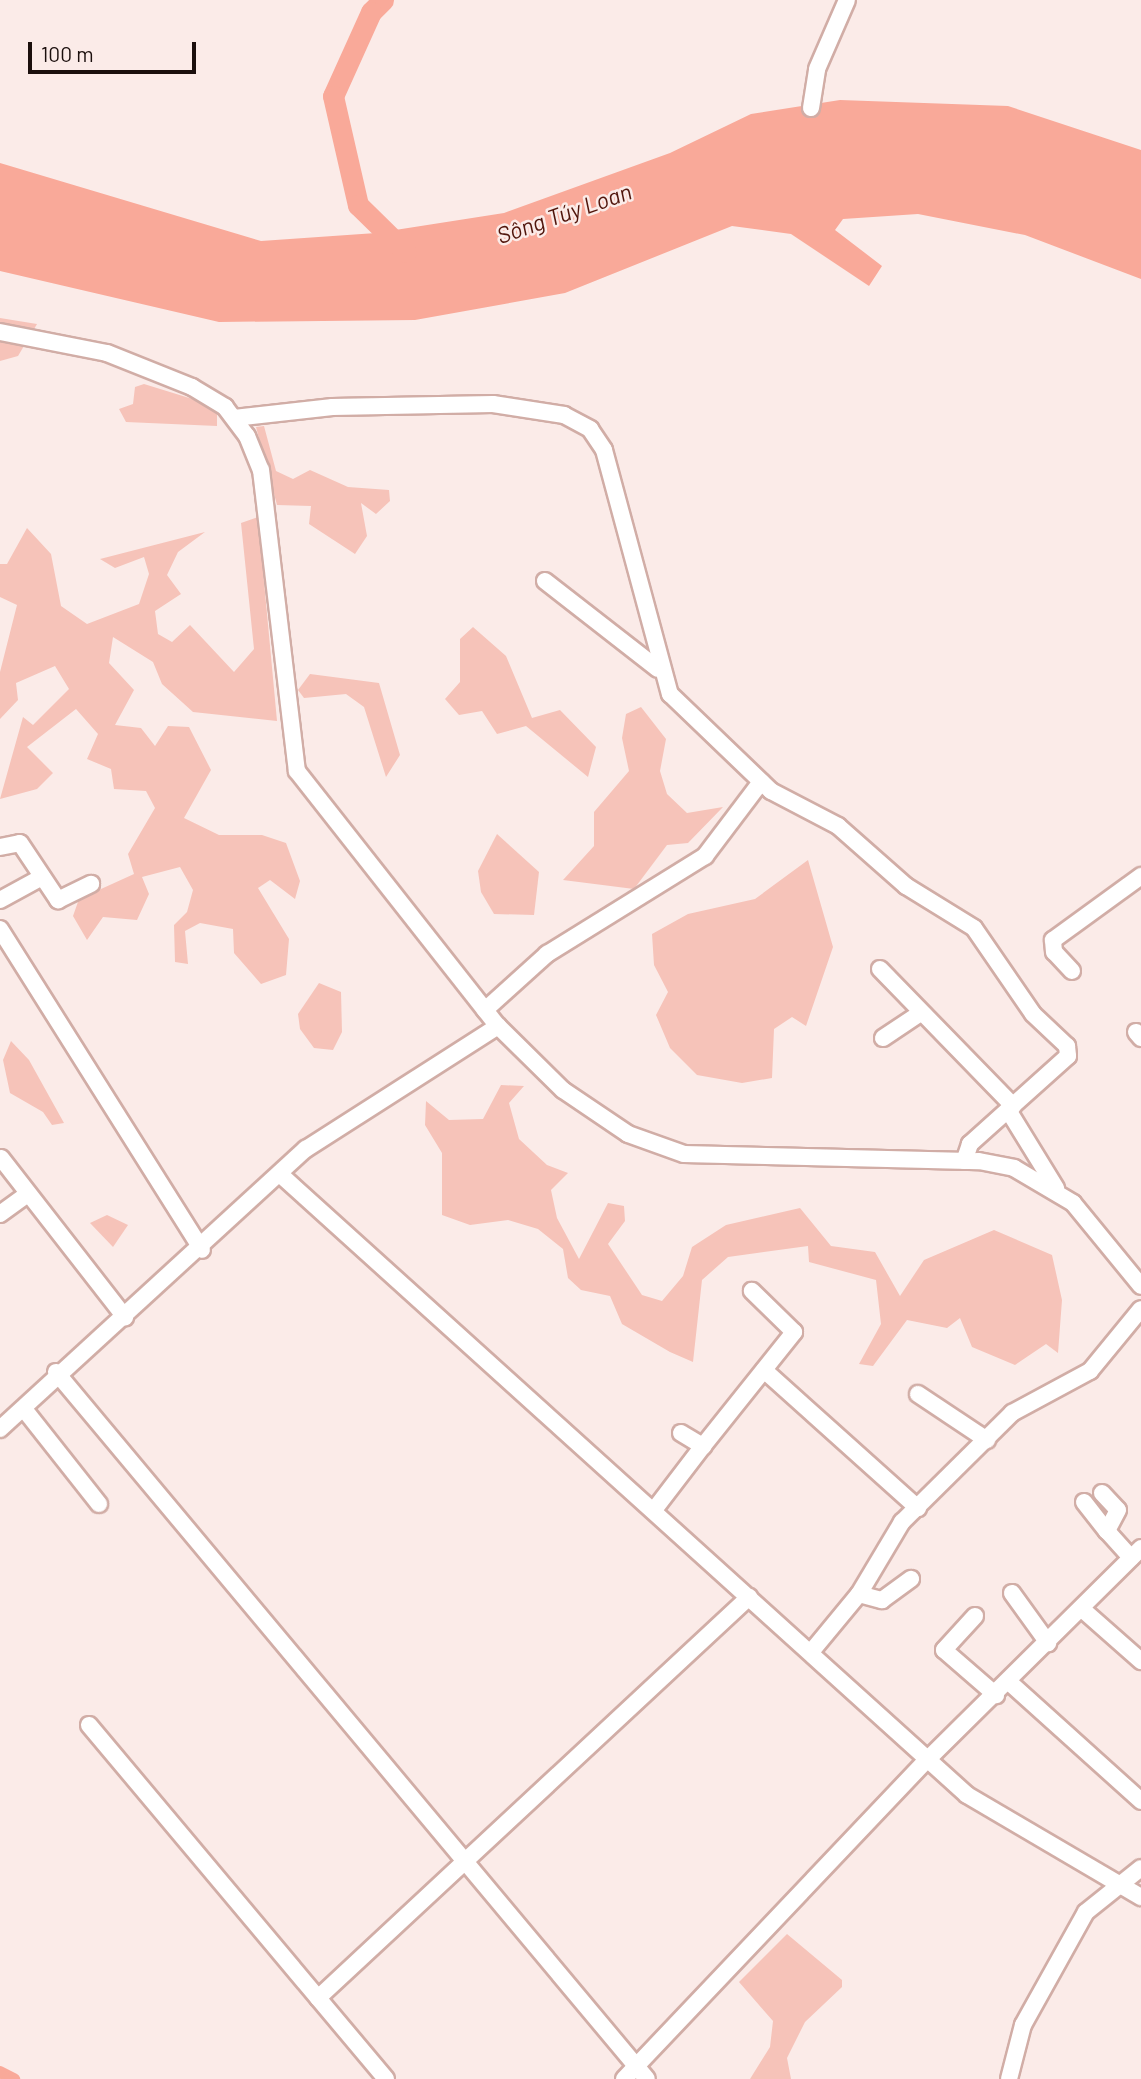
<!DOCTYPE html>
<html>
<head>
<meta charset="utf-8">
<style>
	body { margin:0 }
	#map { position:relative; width:1141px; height:2079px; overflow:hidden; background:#fbebe8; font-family:Barlow,sans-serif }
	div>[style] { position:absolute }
	.green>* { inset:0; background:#f6c3b9 }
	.water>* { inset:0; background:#f9a999 }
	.canal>* { height:12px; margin:-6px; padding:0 6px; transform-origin:6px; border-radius:6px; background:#f9a999 }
	.river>* { height:21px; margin:-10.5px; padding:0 10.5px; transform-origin:10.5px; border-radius:10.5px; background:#f9a999 }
	.roads { filter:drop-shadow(2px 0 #d1ada6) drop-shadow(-2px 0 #d1ada6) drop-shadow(0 2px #d1ada6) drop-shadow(0 -2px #d1ada6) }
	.minor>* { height:16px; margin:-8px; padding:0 8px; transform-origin:8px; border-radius:8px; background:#fff }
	span { translate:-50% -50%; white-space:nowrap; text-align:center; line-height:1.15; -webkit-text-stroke:5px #fbebe8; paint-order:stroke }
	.water-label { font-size:23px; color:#51150b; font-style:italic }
	.scale { position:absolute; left:28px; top:42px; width:168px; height:32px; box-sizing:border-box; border:4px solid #1b0f0d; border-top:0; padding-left:9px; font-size:21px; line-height:24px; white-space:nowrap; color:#1b0f0d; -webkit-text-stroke:5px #fbebe8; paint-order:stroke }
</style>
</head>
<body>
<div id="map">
	<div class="green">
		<i style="clip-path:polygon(0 318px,37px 324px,18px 356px,0 361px)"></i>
		<i style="clip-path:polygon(144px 384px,199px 401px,217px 411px,217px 426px,126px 422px,119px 409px,133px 404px,135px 387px)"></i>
		<i style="clip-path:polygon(264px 426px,276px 471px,293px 479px,310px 470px,348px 487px,389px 490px,390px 501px,376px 514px,361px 503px,367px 536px,355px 554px,309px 524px,311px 506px,277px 505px,256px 427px)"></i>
		<i style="clip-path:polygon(258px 517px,277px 721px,193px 712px,162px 684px,153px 662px,113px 637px,109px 663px,134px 690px,115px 725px,141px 728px,155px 746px,168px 726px,189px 727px,211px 770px,184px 818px,219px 835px,262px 835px,286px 843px,300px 881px,295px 899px,270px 880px,258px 888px,289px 939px,286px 975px,261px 984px,234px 953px,233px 929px,200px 923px,185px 931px,188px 964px,175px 962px,174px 925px,187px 912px,193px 890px,180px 867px,142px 877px,149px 894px,137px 920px,103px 917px,87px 940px,73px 916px,79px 899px,134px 874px,128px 854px,155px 808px,146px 791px,114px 789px,111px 769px,87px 759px,98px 734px,76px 709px,27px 747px,53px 773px,37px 789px,0 799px,23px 717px,33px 725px,69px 689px,55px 666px,16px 683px,18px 700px,0 719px,0 672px,17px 605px,0 597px,0 564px,7px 564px,27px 528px,51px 554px,61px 606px,87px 624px,139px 604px,149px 574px,144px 557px,115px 568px,100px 559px,205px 532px,178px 552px,167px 575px,181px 594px,155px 611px,158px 634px,172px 642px,190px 625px,234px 672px,254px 649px,241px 523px)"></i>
		<i style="clip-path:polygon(473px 627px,506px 656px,532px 718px,560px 710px,596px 747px,588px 777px,526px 726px,497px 734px,482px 711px,459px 715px,445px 699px,460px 682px,460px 639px)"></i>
		<i style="clip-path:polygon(310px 674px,379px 683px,400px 755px,386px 777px,364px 707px,346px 694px,304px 698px,298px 690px)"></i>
		<i style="clip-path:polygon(641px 707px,666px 739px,660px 771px,667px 794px,687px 813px,723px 807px,688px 843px,667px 845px,634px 889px,563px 880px,594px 846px,594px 812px,629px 771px,622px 738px,626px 714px)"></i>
		<i style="clip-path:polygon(497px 834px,539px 872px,534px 915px,494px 914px,481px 892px,478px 871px)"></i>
		<i style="clip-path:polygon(808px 860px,833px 947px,806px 1026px,792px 1017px,774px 1029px,772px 1078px,742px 1083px,697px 1075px,670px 1048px,656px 1015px,668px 992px,654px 965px,652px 934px,688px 914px,755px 899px)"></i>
		<i style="clip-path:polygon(319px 983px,341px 992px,342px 1032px,333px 1050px,314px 1048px,300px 1029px,298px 1014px)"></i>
		<i style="clip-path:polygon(11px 1041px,29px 1060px,64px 1123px,52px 1125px,43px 1112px,10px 1093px,3px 1060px)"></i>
		<i style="clip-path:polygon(501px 1085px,524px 1086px,509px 1103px,519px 1139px,547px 1165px,568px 1173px,551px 1190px,557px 1218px,579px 1259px,608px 1203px,624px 1206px,625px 1221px,608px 1244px,642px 1295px,662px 1301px,683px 1276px,692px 1247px,726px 1225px,800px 1208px,831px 1246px,875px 1252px,900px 1296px,924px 1260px,994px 1230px,1052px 1255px,1062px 1300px,1058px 1353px,1046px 1344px,1015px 1365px,972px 1347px,960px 1318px,947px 1328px,907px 1320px,873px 1366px,859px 1364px,881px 1324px,876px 1280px,809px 1262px,808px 1246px,728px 1257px,702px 1280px,693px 1362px,670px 1352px,622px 1324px,610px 1296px,581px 1290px,568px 1278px,563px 1249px,538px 1229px,508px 1220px,470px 1225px,442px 1215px,442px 1153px,425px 1125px,426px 1101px,449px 1120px,483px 1119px)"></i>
		<i style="clip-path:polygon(107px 1215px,128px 1225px,113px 1247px,90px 1223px)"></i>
		<i style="clip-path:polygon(787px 1934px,842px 1980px,842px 1987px,805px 2022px,787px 2058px,791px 2079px,750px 2079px,770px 2047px,773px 2021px,739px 1982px)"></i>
	</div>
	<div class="water">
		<i style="clip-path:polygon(840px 100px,1008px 106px,1141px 150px,1141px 279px,1025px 235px,918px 214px,843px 219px,835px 230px,882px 266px,869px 286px,791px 234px,732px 226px,565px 293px,415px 320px,219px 322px,0 271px,0 163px,261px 241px,376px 233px,504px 213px,670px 153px,751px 114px)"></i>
	</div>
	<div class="canal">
		<i style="left:0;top:2072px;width:16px;rotate:27deg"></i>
	</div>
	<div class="river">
		<i style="left:383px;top:0;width:17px;rotate:135deg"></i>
		<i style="left:371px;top:12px;width:92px;rotate:114.3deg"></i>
		<i style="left:333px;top:96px;width:112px;rotate:77.1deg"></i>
		<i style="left:358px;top:205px;width:67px;rotate:44.4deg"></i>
	</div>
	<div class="roads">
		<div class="minor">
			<i style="left:811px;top:108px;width:39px;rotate:-81deg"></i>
			<i style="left:817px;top:69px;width:75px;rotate:-66.5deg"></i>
			<i style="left:0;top:332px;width:109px;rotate:11.1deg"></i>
			<i style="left:107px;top:353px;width:92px;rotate:21.8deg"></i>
			<i style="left:192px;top:387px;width:39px;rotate:31deg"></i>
			<i style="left:225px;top:407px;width:36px;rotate:53deg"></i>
			<i style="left:247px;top:436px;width:37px;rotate:68deg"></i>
			<i style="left:261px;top:470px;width:303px;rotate:83.2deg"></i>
			<i style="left:297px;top:771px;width:325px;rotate:51.8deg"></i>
			<i style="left:498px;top:1026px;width:91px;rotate:44.6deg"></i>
			<i style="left:563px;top:1090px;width:78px;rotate:34.1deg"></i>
			<i style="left:628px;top:1134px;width:59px;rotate:19.7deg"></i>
			<i style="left:684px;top:1154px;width:295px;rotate:1.4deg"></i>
			<i style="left:979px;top:1161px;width:36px;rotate:11deg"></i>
			<i style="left:1014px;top:1168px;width:69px;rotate:30.7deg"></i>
			<i style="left:1073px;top:1203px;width:107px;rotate:50.7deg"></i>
			<i style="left:234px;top:418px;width:99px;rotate:-6.4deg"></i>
			<i style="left:332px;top:407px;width:161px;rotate:-1.1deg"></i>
			<i style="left:493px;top:404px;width:72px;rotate:8.8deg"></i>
			<i style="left:564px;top:415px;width:30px;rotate:28deg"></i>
			<i style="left:590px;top:429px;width:25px;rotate:56deg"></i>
			<i style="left:604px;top:450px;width:253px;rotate:74.9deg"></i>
			<i style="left:670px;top:694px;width:140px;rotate:43.8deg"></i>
			<i style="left:771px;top:791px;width:76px;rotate:27.6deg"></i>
			<i style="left:838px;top:826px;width:91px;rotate:41.4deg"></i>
			<i style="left:906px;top:886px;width:80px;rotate:31.7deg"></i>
			<i style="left:974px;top:928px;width:104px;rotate:55.5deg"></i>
			<i style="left:1033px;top:1014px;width:47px;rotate:43.3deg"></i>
			<i style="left:1067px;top:1046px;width:10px;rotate:84deg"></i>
			<i style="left:1068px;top:1056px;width:132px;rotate:138.1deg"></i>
			<i style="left:970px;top:1144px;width:18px;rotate:109deg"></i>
			<i style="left:545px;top:581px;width:143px;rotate:37.9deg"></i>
			<i style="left:0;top:847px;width:20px;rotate:-11deg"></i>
			<i style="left:20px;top:843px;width:69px;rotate:56.3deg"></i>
			<i style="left:58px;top:900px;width:37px;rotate:-26deg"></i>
			<i style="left:0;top:900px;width:48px;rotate:-28.7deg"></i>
			<i style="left:0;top:929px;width:379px;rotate:57.8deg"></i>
			<i style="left:880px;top:969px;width:191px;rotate:45.8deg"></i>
			<i style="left:1072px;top:971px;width:26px;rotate:-133deg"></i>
			<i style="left:1054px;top:952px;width:12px;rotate:-95deg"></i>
			<i style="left:1053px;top:940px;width:109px;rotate:-36deg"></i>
			<i style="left:485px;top:1010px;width:84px;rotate:-42.1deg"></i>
			<i style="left:547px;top:954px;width:186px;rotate:-31.8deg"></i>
			<i style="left:705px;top:856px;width:93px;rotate:-52.9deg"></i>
			<i style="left:1136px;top:1032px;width:8px;rotate:50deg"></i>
			<i style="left:883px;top:1038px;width:43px;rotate:-33.7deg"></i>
			<i style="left:1008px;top:1110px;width:92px;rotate:58.4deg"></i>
			<i style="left:1px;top:1158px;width:202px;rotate:52.1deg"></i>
			<i style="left:282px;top:1176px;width:923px;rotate:42.1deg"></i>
			<i style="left:967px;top:1795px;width:202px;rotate:30.4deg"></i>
			<i style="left:0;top:1214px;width:32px;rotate:-36deg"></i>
			<i style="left:764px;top:1370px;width:207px;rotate:41.9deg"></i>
			<i style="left:56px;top:1372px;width:921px;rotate:50.11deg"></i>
			<i style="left:918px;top:1394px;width:83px;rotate:33.7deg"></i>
			<i style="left:24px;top:1409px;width:121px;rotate:51.7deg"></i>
			<i style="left:0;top:1429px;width:415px;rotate:-42.5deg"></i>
			<i style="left:306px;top:1149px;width:228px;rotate:-32.6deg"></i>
			<i style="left:681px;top:1433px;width:26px;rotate:31deg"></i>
			<i style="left:703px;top:1446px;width:146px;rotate:-51.4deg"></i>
			<i style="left:794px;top:1332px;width:59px;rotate:-135.7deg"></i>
			<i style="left:1102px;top:1493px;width:23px;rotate:47deg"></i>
			<i style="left:1118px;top:1510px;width:24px;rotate:118deg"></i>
			<i style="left:1107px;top:1531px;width:36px;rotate:48deg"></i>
			<i style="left:1084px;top:1502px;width:37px;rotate:52deg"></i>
			<i style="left:654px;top:1510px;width:81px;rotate:-52.6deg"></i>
			<i style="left:1012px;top:1593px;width:62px;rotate:54.2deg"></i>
			<i style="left:859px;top:1594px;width:24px;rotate:15deg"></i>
			<i style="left:882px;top:1600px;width:36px;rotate:-36deg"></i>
			<i style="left:1082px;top:1609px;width:79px;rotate:41.4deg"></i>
			<i style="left:975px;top:1616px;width:46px;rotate:132.4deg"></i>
			<i style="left:944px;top:1650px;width:69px;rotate:40.9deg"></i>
			<i style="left:811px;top:1652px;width:75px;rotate:-50.4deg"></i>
			<i style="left:859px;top:1594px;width:84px;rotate:-59.2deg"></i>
			<i style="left:902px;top:1522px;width:155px;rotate:-44.7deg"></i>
			<i style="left:1012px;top:1413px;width:89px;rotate:-28.3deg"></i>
			<i style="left:1090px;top:1371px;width:80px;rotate:-50.6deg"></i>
			<i style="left:1009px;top:1682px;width:178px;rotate:42deg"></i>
			<i style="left:89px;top:1725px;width:462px;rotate:50deg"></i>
			<i style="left:318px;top:1998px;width:589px;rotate:-42.93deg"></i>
			<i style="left:624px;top:2079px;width:441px;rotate:-46.5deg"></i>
			<i style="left:928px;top:1759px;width:300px;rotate:-44.7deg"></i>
			<i style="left:1009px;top:2079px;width:56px;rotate:-75.5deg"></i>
			<i style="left:1023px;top:2025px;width:129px;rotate:-60.9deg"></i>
			<i style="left:1086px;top:1912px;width:70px;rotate:-38.7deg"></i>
		</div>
	</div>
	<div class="water-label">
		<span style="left:564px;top:213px;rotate:-19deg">Sông Túy Loan</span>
	</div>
	<div class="scale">100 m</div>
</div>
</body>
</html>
